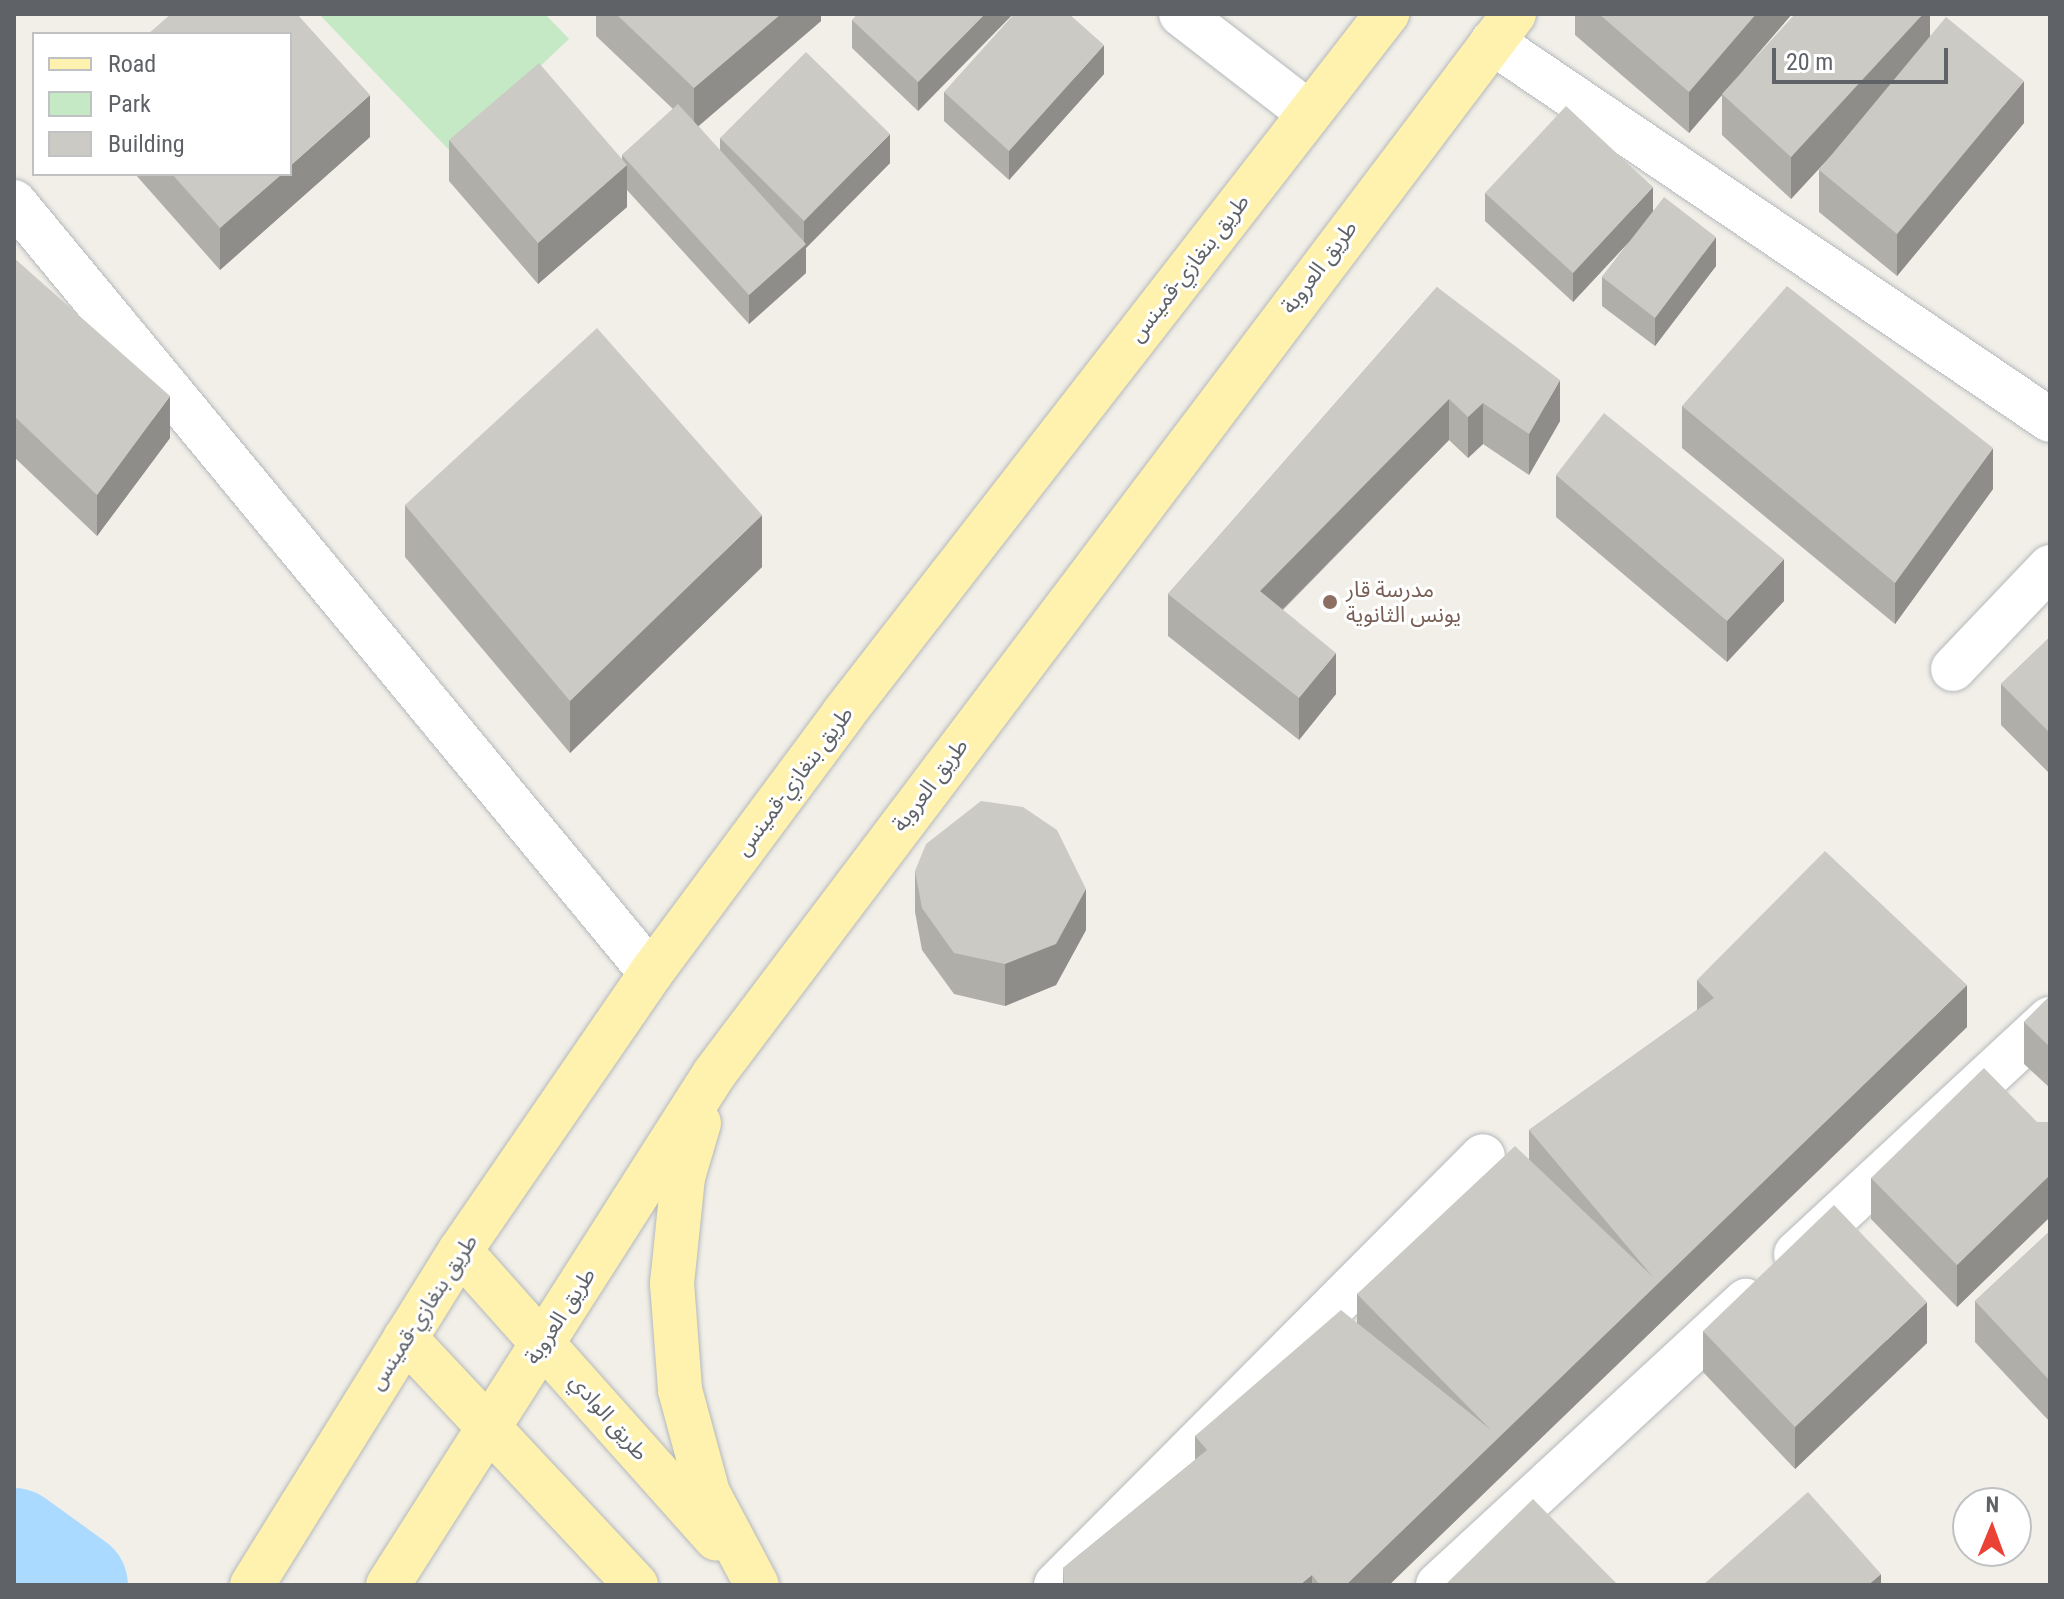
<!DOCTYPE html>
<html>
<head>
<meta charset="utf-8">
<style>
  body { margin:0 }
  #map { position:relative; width:2064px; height:1599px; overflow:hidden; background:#f1efe8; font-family:"Roboto Condensed","Noto Sans Arabic",sans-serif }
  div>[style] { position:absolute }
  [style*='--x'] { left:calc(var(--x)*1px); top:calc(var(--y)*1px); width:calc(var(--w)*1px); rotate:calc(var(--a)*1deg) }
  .green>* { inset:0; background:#c5e8c5 }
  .river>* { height:106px; margin:-53px; padding:0 53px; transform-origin:53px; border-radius:53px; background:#aadaff }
  .roads { filter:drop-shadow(0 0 2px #b5b8bc) drop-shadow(0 0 2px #b5b8bc) }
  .minor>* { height:44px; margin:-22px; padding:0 22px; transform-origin:22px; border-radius:22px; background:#fff }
  .major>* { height:44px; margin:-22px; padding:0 22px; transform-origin:22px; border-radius:22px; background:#fff2af }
  .wall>* { inset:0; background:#afaea9 }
  .shaded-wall>* { inset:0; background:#8f8d8a }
  .building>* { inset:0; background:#cccac5 }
  .dots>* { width:22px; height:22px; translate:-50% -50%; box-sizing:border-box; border:4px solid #fff; border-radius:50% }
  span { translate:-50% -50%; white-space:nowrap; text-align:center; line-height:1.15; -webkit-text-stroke:6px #fff; paint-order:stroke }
  .street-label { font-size:22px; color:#5f6368 }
  .education-label { font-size:22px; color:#785e54 }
  .left { translate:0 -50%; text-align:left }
  .frame { position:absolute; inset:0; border:16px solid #5f6368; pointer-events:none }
  .legend { position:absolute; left:32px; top:32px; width:260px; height:144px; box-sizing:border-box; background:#fff; border:2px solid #bfc1c3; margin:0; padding:10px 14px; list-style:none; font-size:24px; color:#5f6368 }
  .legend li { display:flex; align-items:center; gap:16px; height:40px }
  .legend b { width:40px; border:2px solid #bfc1c3 }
  .north { position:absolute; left:1952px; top:1487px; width:80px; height:80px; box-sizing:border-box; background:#fff; border:2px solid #bfc1c3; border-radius:50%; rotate:1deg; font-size:22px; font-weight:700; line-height:32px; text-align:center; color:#5f6368 }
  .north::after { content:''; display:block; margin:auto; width:28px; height:36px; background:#ea4335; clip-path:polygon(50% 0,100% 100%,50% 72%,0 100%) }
  .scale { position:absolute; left:1772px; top:48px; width:176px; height:36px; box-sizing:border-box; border:4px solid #5f6368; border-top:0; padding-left:10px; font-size:24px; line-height:28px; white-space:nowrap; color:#5f6368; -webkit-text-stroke:6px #fff; paint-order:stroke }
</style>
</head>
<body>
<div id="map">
  <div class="green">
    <div style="clip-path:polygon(319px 14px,545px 14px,569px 39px,450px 151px)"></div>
  </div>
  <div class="river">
    <div style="--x:14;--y:1541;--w:75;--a:35.8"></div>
  </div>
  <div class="roads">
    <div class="minor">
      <div style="--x:1181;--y:14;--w:162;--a:37.7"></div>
      <div style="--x:1492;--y:42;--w:674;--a:34.11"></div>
      <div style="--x:14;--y:202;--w:1000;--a:50.44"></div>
      <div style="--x:1953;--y:669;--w:141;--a:-46.4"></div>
      <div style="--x:1796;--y:1254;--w:346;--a:-42.8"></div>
      <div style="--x:1056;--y:1585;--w:605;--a:-45.13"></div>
      <div style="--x:1438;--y:1585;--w:419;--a:-42.7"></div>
    </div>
    <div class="major">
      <div style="--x:699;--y:1123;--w:56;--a:106.5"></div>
      <div style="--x:683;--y:1177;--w:107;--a:95.9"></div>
      <div style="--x:672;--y:1283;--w:107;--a:85.7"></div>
      <div style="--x:680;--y:1390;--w:107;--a:74.8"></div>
      <div style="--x:708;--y:1493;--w:104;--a:62"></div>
      <div style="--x:460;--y:1251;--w:385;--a:48.3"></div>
      <div style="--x:405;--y:1338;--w:338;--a:46.9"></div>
      <div style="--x:252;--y:1585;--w:393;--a:-58.1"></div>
      <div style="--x:460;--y:1251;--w:337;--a:-55.5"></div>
      <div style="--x:651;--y:973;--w:322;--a:-53.4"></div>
      <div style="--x:843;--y:714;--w:887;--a:-52.15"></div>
      <div style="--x:388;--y:1585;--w:606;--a:-57.46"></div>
      <div style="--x:714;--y:1074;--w:1328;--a:-52.96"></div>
    </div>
  </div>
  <div class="wall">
    <div style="clip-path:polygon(596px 14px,821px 14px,821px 21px,698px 126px,720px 151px,720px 138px,890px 163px,806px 248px,806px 273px,749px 324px,627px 190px,627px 207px,538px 284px,449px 181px,449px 140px,622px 159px,622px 155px,673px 109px,596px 36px)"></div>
    <div style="clip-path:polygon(1013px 14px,918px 111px,852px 48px,852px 20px)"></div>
    <div style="clip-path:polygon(1575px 14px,1792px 14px,1744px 70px,1930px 14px,1930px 36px,2024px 123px,1897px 276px,1819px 212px,1819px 170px,1831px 156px,1791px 199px,1722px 135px,1722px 95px,1689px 133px,1575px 35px)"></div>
    <div style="clip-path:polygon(1104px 74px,1009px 180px,944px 121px,944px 92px)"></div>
    <div style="clip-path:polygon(370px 137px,220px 270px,135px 174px,290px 174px)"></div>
    <div style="clip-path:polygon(1485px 193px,1653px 210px,1716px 266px,1655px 346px,1602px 306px,1602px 277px,1629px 242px,1573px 302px,1485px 221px)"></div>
    <div style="clip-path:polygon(14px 258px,170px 438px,97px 536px,14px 457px)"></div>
    <div style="clip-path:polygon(1437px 287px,1560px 421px,1529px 475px,1483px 444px,1468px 458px,1449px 440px,1283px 610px,1336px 694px,1299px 740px,1168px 636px,1168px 594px)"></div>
    <div style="clip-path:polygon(1682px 406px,1993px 489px,1895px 624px,1682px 448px)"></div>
    <div style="clip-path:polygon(1556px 475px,1784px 601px,1727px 662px,1556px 517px)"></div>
    <div style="clip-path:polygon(405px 505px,762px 567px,570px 753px,405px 557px)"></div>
    <div style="clip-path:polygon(2050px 637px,2050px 774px,2001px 725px,2001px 684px)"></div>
    <div style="clip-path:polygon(915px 871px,1086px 930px,1056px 985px,1005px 1006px,954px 994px,922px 950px,915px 912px)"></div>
    <div style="clip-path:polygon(1697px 980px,1967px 1027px,1389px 1585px,1063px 1585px,1063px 1568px,1195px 1460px,1195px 1436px,1357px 1323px,1357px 1294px,1529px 1160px,1529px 1130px,1697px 1010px)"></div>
    <div style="clip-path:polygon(2050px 996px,2050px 1088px,2024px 1064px,2024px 1022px)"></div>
    <div style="clip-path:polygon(2050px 1122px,2050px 1217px,1957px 1307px,1871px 1219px,1871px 1178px)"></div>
    <div style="clip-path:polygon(2050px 1231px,2050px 1422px,1975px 1342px,1975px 1301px)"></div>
    <div style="clip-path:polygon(1703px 1331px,1927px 1343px,1795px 1469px,1703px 1372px)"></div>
  </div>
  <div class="shaded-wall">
    <div style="clip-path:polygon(781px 14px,821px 14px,821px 21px,694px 130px,694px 88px)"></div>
    <div style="clip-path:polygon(985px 14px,1013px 14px,918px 111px,918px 82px)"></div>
    <div style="clip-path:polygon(1756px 14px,1792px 14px,1689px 133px,1689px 92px)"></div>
    <div style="clip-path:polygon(1923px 14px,1930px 14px,1930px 48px,1791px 199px,1791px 157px)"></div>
    <div style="clip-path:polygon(1104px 45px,1104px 74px,1009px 180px,1009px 151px)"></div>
    <div style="clip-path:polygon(2024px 81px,2024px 123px,1897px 276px,1897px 234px)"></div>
    <div style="clip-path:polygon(370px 95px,370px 137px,220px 270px,220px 228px,282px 174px,290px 174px,290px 166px)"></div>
    <div style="clip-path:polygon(890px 134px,890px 163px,806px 248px,806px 273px,749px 324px,749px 295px,804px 246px,804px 221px)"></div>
    <div style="clip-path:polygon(627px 165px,627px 207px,538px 284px,538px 243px)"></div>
    <div style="clip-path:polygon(1653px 187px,1653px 216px,1573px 302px,1573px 273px)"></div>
    <div style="clip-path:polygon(1716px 237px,1716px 266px,1655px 346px,1655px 318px)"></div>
    <div style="clip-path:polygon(1560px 380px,1560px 421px,1529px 475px,1529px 434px)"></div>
    <div style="clip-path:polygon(170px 396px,170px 438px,97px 536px,97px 495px)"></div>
    <div style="clip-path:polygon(1449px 399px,1449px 440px,1260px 632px,1260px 591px)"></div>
    <div style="clip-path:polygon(1483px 403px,1483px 444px,1468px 458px,1468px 417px)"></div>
    <div style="clip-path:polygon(1993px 448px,1993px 489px,1895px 624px,1895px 583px)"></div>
    <div style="clip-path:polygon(762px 515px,762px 567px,570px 753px,570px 701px)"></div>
    <div style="clip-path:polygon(1784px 559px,1784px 601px,1727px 662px,1727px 621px)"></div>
    <div style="clip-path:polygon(1336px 653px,1336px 694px,1299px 740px,1299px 698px)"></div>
    <div style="clip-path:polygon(1086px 889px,1086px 930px,1056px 985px,1005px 1006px,1005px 964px)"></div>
    <div style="clip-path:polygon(1967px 985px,1967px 1027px,1389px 1585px,1346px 1585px)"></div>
    <div style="clip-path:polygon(2050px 1175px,2050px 1217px,1957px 1307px,1957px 1265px)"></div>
    <div style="clip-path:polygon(1927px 1302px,1927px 1343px,1795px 1469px,1795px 1427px)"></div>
    <div style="clip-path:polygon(1881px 1574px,1881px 1585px,1868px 1585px)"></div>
    <div style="clip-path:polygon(1312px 1575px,1312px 1585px,1300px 1585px)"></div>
  </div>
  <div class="building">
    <div style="clip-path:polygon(171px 14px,297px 14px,370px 95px,290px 166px,290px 34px,148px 34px)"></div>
    <div style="clip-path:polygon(616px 14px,781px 14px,694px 88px)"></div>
    <div style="clip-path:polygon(857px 14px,985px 14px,918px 82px,852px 20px)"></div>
    <div style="clip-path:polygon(1014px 14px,1069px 14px,1104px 45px,1009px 151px,944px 92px)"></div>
    <div style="clip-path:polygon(1599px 14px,1756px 14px,1689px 92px)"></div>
    <div style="clip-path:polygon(1795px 14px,1923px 14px,1791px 157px,1722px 94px)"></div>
    <div style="clip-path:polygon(1946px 17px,2024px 81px,1897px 234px,1819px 170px)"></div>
    <div style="clip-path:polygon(806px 52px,890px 134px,804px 221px,720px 138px)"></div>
    <div style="clip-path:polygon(539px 63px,627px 165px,538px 243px,449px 140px)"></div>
    <div style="clip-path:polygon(678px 104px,806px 244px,749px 295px,622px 155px)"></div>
    <div style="clip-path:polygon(1566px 106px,1653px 187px,1573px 273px,1485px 193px)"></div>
    <div style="clip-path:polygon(172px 174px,282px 174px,220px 228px)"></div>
    <div style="clip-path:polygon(1664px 197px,1716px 237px,1655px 318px,1602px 277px)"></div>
    <div style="clip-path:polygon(14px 258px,170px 396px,97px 495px,14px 416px)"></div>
    <div style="clip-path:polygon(1787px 286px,1993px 448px,1895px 583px,1682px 406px)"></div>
    <div style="clip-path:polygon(1437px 287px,1560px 380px,1529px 434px,1483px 403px,1468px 417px,1449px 399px,1260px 591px,1336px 653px,1299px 698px,1168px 594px)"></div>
    <div style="clip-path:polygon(597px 328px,762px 515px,570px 701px,405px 505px)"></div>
    <div style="clip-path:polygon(1604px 413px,1784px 559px,1727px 621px,1556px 475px)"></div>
    <div style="clip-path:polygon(2050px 637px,2050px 733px,2001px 684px)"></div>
    <div style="clip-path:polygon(981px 801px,1023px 807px,1057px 830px,1086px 889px,1056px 944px,1005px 964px,954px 953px,922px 908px,915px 871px,926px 844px)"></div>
    <div style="clip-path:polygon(1825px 851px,1967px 985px,1346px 1585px,1320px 1585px,1312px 1575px,1300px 1585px,1064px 1585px,1063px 1568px,1207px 1450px,1195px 1436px,1341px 1310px,1491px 1430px,1357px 1294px,1515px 1146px,1653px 1277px,1529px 1130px,1714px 998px,1697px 980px)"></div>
    <div style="clip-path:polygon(2050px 996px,2050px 1047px,2024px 1022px)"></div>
    <div style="clip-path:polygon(1984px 1068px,2037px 1122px,2050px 1122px,2050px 1175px,1957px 1265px,1871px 1178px)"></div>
    <div style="clip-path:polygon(1834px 1205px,1927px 1302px,1795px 1427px,1703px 1331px)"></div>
    <div style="clip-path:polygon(2050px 1231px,2050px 1381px,1975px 1301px)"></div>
    <div style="clip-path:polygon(1808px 1492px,1881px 1574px,1868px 1585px,1703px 1585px)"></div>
    <div style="clip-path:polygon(1533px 1499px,1618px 1585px,1445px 1585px)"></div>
  </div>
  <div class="dots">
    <div style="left:1330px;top:602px;background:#8d6e63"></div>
  </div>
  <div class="street-label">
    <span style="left:1319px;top:267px;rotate:-53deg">طريق العروبة</span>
    <span style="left:1189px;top:268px;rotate:-52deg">طريق بنغازي-قمينس</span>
    <span style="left:794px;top:781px;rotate:-53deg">طريق بنغازي-قمينس</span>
    <span style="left:930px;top:785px;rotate:-53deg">طريق العروبة</span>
    <span style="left:423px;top:1312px;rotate:-57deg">طريق بنغازي-قمينس</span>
    <span style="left:560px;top:1316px;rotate:-57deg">طريق العروبة</span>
    <span style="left:609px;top:1417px;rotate:49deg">طريق الوادي</span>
  </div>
  <div class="education-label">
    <span class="left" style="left:1346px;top:602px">مدرسة قار<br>يونس الثانوية</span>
  </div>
  <div class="frame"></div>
  <ul class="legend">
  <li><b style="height:10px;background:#fff2af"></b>Road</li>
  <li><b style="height:22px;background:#c5e8c5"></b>Park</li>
  <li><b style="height:22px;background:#cccac5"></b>Building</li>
  </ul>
  <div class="north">N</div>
  <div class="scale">20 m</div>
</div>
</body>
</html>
